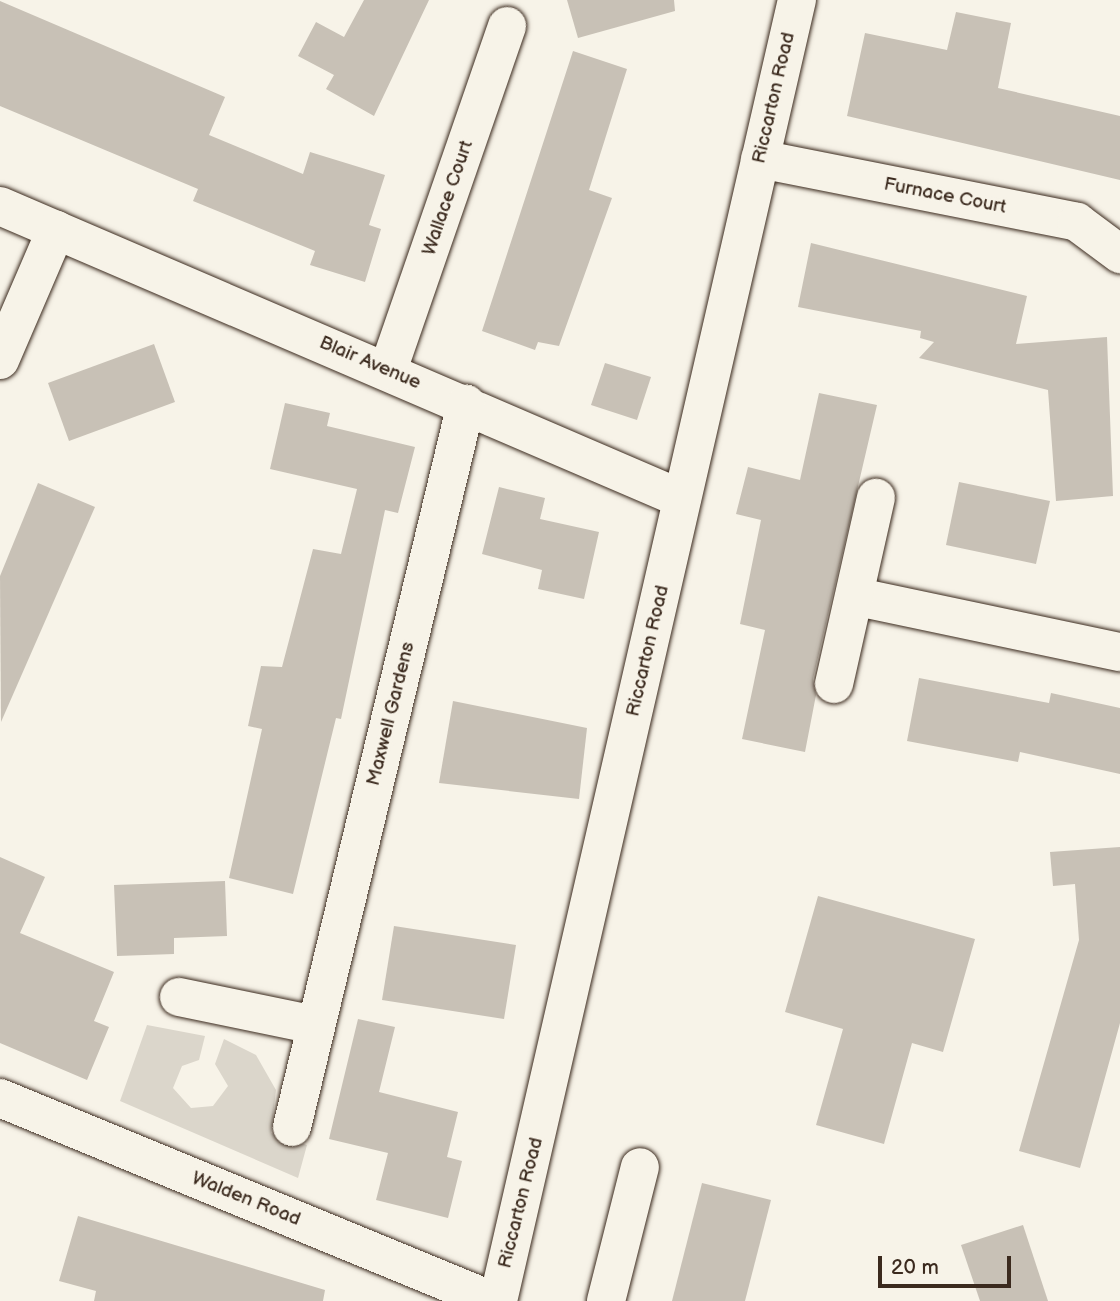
<!DOCTYPE html>
<html>
<head>
<meta charset="utf-8">
<style>
  body { margin:0 }
  #map { position:relative; width:1120px; height:1301px; overflow:hidden; background:#f7f3e8; font-family:"Balsamiq Sans",sans-serif }
  div>[style] { position:absolute }
  [style*='--x'] { left:calc(var(--x)*1px); top:calc(var(--y)*1px); width:calc(var(--w)*1px); rotate:calc(var(--a)*1deg) }
  .green>* { inset:0; background:#dbd6cb }
  .building>* { inset:0; background:#c8c1b6 }
  .roads { filter:drop-shadow(0 0 2px #3b2a1e) drop-shadow(0 0 2px #3b2a1e) }
  .street>* { height:38px; margin:-19px; padding:0 19px; transform-origin:19px; border-radius:19px; background:#f7f3e8 }
  .primary>* { height:38px; margin:-19px; padding:0 19px; transform-origin:19px; border-radius:19px; background:#f7f3e8 }
  span { translate:-50% -50%; white-space:nowrap; text-align:center; line-height:1.15; -webkit-text-stroke:5px #f7f3e8; paint-order:stroke }
  .street-label { font-size:19px; color:#3b2a1e }
  .scale { position:absolute; left:878px; top:1256px; width:133px; height:32px; box-sizing:border-box; border:4px solid #3b2a1e; border-top:0; padding-left:9px; font-size:21px; line-height:24px; white-space:nowrap; color:#3b2a1e; -webkit-text-stroke:5px #f7f3e8; paint-order:stroke }
</style>
</head>
<body>
<div id="map">
  <div class="green">
    <div style="clip-path:polygon(147px 1025px,205px 1036px,199px 1060px,182px 1066px,173px 1088px,191px 1108px,213px 1106px,228px 1086px,215px 1064px,224px 1039px,256px 1055px,276px 1090px,271px 1133px,307px 1145px,298px 1178px,120px 1101px)"></div>
  </div>
  <div class="building">
    <div style="clip-path:polygon(364px 0,429px 0,374px 116px,326px 89px,334px 75px,298px 56px,316px 22px,344px 37px)"></div>
    <div style="clip-path:polygon(567px 0,674px 0,675px 11px,578px 38px)"></div>
    <div style="clip-path:polygon(0 1px,225px 97px,209px 135px,303px 174px,310px 152px,385px 175px,369px 225px,381px 229px,365px 282px,310px 265px,315px 251px,193px 201px,198px 189px,0 106px)"></div>
    <div style="clip-path:polygon(956px 12px,1011px 23px,998px 88px,1120px 116px,1120px 180px,847px 116px,865px 33px,947px 50px)"></div>
    <div style="clip-path:polygon(573px 51px,627px 69px,589px 190px,612px 198px,559px 346px,538px 342px,535px 350px,482px 331px)"></div>
    <div style="clip-path:polygon(811px 243px,1027px 296px,1016px 344px,1107px 337px,1113px 496px,1056px 501px,1048px 390px,919px 358px,934px 342px,920px 338px,921px 331px,798px 307px)"></div>
    <div style="clip-path:polygon(154px 344px,175px 402px,69px 441px,48px 383px)"></div>
    <div style="clip-path:polygon(605px 363px,651px 377px,637px 420px,591px 405px)"></div>
    <div style="clip-path:polygon(819px 393px,877px 405px,813px 679px,816px 695px,805px 752px,742px 739px,765px 630px,740px 624px,761px 520px,736px 514px,748px 467px,800px 480px)"></div>
    <div style="clip-path:polygon(285px 403px,330px 413px,327px 426px,415px 447px,398px 513px,385px 510px,341px 719px,336px 718px,293px 894px,229px 878px,262px 729px,248px 726px,261px 666px,282px 667px,313px 549px,341px 554px,357px 489px,270px 469px)"></div>
    <div style="clip-path:polygon(959px 482px,1050px 501px,1036px 564px,946px 545px)"></div>
    <div style="clip-path:polygon(38px 483px,95px 507px,1px 722px,0 576px)"></div>
    <div style="clip-path:polygon(499px 487px,545px 498px,540px 519px,599px 532px,584px 599px,538px 589px,542px 570px,482px 554px)"></div>
    <div style="clip-path:polygon(919px 678px,1049px 703px,1051px 693px,1120px 708px,1120px 774px,1020px 752px,1018px 762px,907px 741px)"></div>
    <div style="clip-path:polygon(453px 701px,587px 728px,579px 799px,439px 783px)"></div>
    <div style="clip-path:polygon(1120px 847px,1120px 1023px,1080px 1168px,1019px 1151px,1079px 940px,1075px 884px,1053px 886px,1050px 852px)"></div>
    <div style="clip-path:polygon(0 857px,45px 877px,20px 933px,114px 972px,94px 1021px,109px 1027px,87px 1080px,0 1043px)"></div>
    <div style="clip-path:polygon(225px 881px,227px 936px,174px 938px,174px 954px,117px 956px,114px 885px)"></div>
    <div style="clip-path:polygon(818px 896px,975px 939px,943px 1052px,912px 1043px,884px 1144px,816px 1125px,843px 1029px,785px 1012px)"></div>
    <div style="clip-path:polygon(394px 926px,516px 945px,504px 1019px,382px 1000px)"></div>
    <div style="clip-path:polygon(358px 1019px,395px 1027px,379px 1092px,458px 1112px,447px 1157px,462px 1161px,448px 1218px,376px 1200px,388px 1153px,329px 1139px)"></div>
    <div style="clip-path:polygon(702px 1183px,771px 1200px,745px 1301px,672px 1301px)"></div>
    <div style="clip-path:polygon(78px 1216px,325px 1290px,323px 1301px,94px 1301px,96px 1291px,59px 1281px)"></div>
    <div style="clip-path:polygon(1023px 1225px,1048px 1301px,980px 1301px,961px 1245px)"></div>
  </div>
  <div class="roads">
    <div class="street">
      <div style="--x:760;--y:159;--w:323;--a:11.2"></div>
      <div style="--x:1077;--y:222;--w:54;--a:36.7"></div>
      <div style="--x:0;--y:206;--w:742;--a:23.25"></div>
      <div style="--x:0;--y:360;--w:142;--a:-66.7"></div>
      <div style="--x:388;--y:370;--w:364;--a:-70.9"></div>
      <div style="--x:858;--y:597;--w:268;--a:11.9"></div>
      <div style="--x:834;--y:684;--w:191;--a:-77.3"></div>
      <div style="--x:179;--y:997;--w:139;--a:11.6"></div>
      <div style="--x:0;--y:1098;--w:533;--a:22.38"></div>
      <div style="--x:292;--y:1127;--w:744;--a:-76.47"></div>
      <div style="--x:606;--y:1301;--w:138;--a:-75.8"></div>
    </div>
    <div class="primary">
      <div style="--x:498;--y:1301;--w:1335;--a:-77.06"></div>
    </div>
  </div>
  <div class="street-label">
    <span style="left:774px;top:98px;rotate:-77deg">Riccarton Road</span>
    <span style="left:945px;top:196px;rotate:11deg">Furnace Court</span>
    <span style="left:448px;top:198px;rotate:-71deg">Wallace Court</span>
    <span style="left:370px;top:363px;rotate:23deg">Blair Avenue</span>
    <span style="left:648px;top:651px;rotate:-77deg">Riccarton Road</span>
    <span style="left:391px;top:714px;rotate:-76deg">Maxwell Gardens</span>
    <span style="left:246px;top:1199px;rotate:22deg">Walden Road</span>
    <span style="left:521px;top:1203px;rotate:-76deg">Riccarton Road</span>
  </div>
  <div class="scale">20 m</div>
</div>
</body>
</html>
